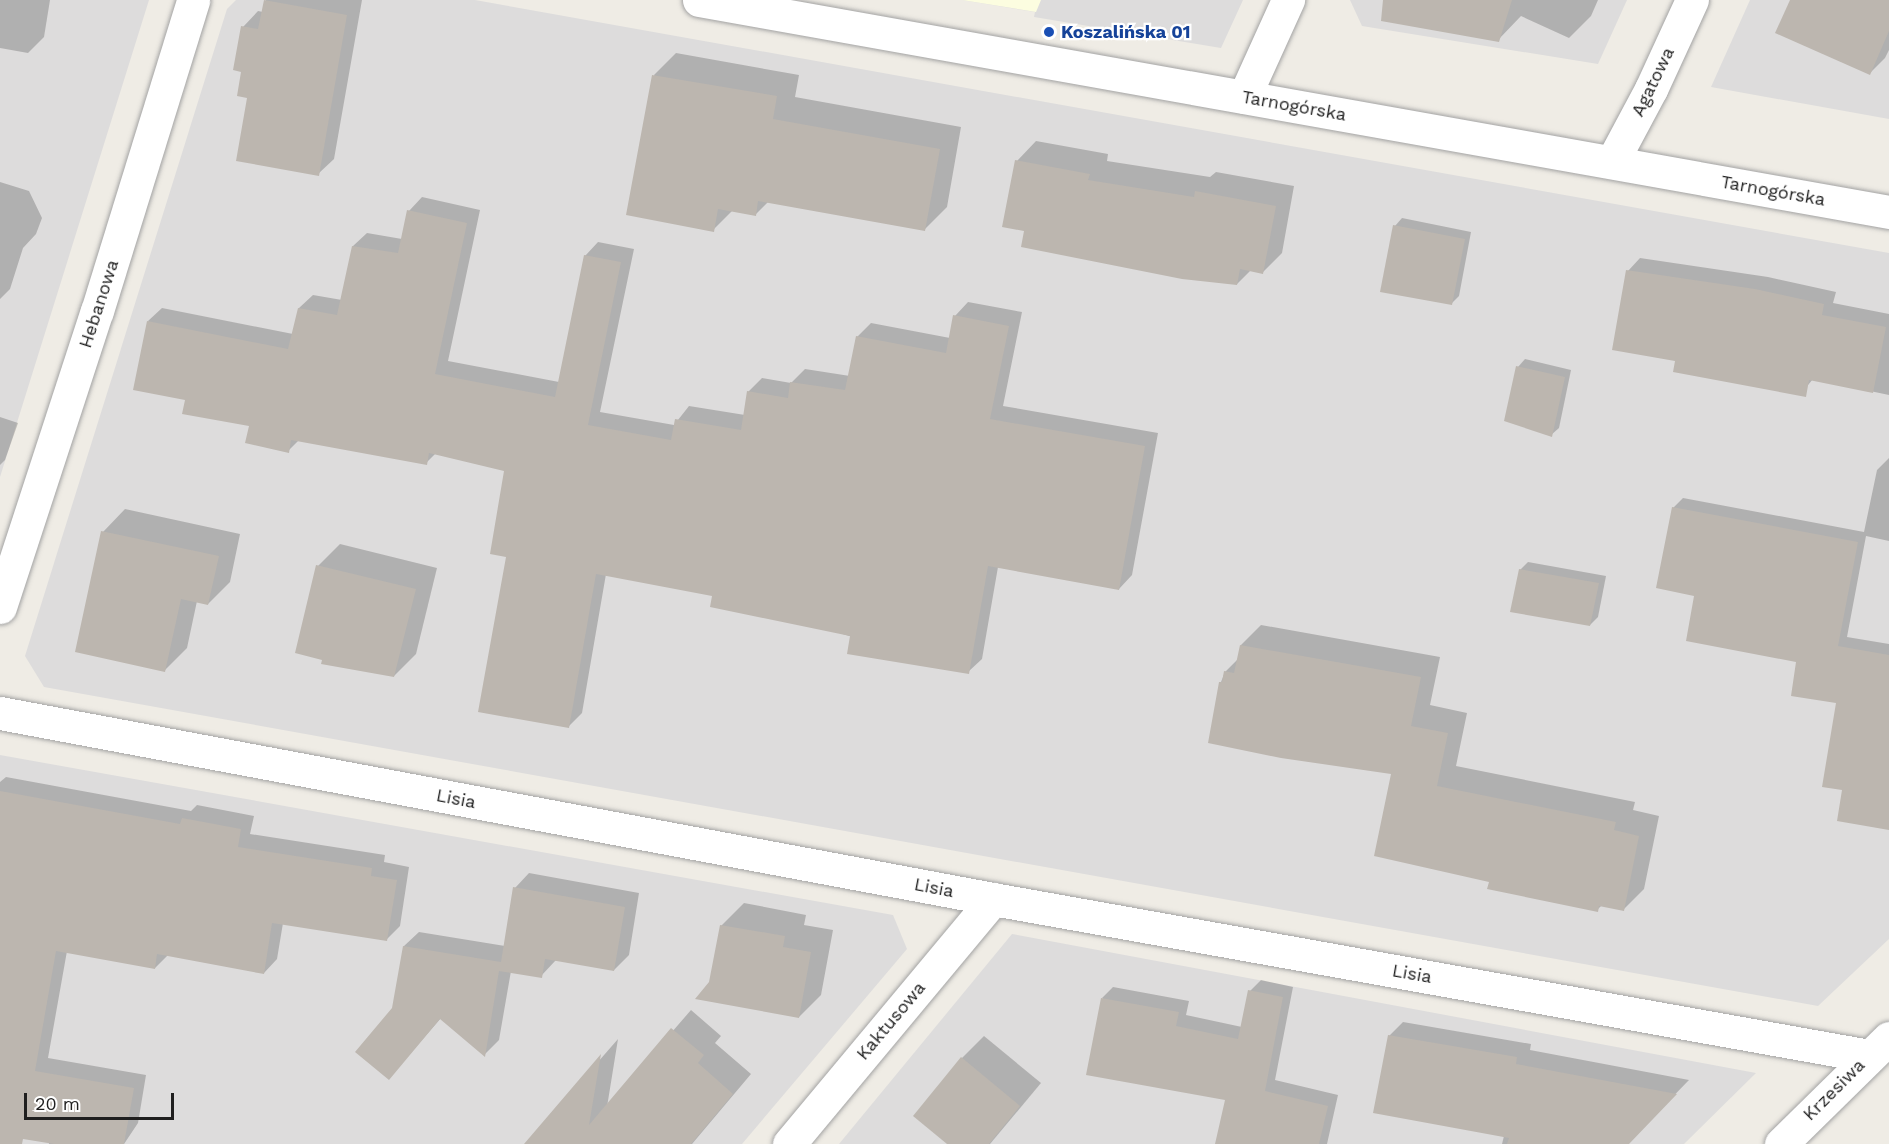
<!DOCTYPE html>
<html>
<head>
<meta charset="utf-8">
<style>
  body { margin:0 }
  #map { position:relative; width:1889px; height:1144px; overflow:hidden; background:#efece5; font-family:"Work Sans",sans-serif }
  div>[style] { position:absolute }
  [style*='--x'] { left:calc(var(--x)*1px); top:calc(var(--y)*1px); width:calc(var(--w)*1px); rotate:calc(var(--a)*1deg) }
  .residential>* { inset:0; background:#dddcdc }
  .education>* { inset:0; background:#fcfde0 }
  .shadow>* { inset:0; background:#0003 }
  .building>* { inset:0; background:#bcb6af }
  .roads { filter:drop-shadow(0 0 2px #a3a3a3) drop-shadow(0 0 2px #a3a3a3) }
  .minor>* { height:33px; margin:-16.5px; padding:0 16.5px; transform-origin:16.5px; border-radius:16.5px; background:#fff }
  .dots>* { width:16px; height:16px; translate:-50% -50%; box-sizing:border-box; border:3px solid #fff; border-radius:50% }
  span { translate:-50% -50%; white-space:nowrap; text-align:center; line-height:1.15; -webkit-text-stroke:4.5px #fff; paint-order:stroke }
  .transit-label { font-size:18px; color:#164399; font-weight:700 }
  .left { translate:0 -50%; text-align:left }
  .street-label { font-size:18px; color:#1f1f1f }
  .scale { position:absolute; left:24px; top:1093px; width:150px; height:27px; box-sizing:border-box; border:3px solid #1f1f1f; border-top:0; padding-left:8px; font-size:18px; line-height:21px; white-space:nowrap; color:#1f1f1f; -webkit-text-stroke:4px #fff; paint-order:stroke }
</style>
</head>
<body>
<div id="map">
  <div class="residential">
    <div style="clip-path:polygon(0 0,149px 0,0 477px)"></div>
    <div style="clip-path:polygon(236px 0,475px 0,1889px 253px,1889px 939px,1818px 1006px,44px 687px,25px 656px,227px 9px)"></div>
    <div style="clip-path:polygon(962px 0,1243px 0,1221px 48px,1034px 17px,1035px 12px)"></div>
    <div style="clip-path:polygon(1350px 0,1627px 0,1598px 64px,1362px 26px)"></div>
    <div style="clip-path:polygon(1750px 0,1889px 0,1889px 119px,1711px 87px)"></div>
    <div style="clip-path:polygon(0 755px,893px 915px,907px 949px,742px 1144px,0 1144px)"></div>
    <div style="clip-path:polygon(1012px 934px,1756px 1073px,1684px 1144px,839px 1144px)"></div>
  </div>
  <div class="education">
    <div style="clip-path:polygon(962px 0,1041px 0,1036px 12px)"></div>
  </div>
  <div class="shadow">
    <div style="clip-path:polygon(0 0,50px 0,44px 37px,28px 53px,0 48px)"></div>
    <div style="clip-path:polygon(266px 0,362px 0,334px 159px,318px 174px,248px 96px,243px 71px,243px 27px,258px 11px,263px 12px)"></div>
    <div style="clip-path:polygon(1395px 0,1598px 0,1591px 16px,1569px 38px,1521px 16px,1498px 40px)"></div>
    <div style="clip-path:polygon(1792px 0,1889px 0,1889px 50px,1885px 58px,1870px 73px)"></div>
    <div style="clip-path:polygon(676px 53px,799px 75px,795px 97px,961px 127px,947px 207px,925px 229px,769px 201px,755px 215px,733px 210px,713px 230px,654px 75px)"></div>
    <div style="clip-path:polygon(1036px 141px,1108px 154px,1107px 161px,1210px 177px,1216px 172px,1294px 186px,1282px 253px,1263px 272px,1251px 270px,1237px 284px,1025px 230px,1017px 161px)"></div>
    <div style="clip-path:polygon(0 182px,29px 191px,42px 218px,36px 234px,23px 248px,10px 289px,0 299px)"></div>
    <div style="clip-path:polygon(422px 197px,480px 210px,448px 361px,559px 382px,585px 256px,598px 242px,634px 249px,600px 412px,674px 425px,689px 406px,745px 415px,748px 392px,762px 378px,791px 383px,805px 369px,850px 376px,857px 337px,871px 323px,950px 338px,955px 316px,968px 302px,1022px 312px,1003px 406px,1158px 433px,1132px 575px,1119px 589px,998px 567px,982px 659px,968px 672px,714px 595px,606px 574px,582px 713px,568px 727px,508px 556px,506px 470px,436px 453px,426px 463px,299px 440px,288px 451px,250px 425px,186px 398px,148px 321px,162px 308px,293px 334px,299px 308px,313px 295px,342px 300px,353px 246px,367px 233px,402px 239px,409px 211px)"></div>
    <div style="clip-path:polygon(1402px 218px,1471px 232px,1459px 296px,1452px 303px,1395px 226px)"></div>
    <div style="clip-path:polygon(1640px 258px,1768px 277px,1836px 292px,1833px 303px,1889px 314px,1889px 395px,1813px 379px,1808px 385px,1677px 360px,1628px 271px)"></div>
    <div style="clip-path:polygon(1525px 359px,1571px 370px,1559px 428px,1551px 435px,1518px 367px)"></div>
    <div style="clip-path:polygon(0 417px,18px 423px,5px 460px,0 465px)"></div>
    <div style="clip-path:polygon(1889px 458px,1889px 541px,1866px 536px,1847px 637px,1889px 644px,1889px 828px,1843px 789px,1837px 702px,1798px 661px,1696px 595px,1673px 508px,1683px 498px,1864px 532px,1877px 470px)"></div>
    <div style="clip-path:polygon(125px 509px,240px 534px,230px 582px,208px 604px,197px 601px,187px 648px,165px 670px,103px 532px)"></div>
    <div style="clip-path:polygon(340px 544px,437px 568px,416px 654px,394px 676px,323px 663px,318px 566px)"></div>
    <div style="clip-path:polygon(1528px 562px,1606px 576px,1598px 617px,1590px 625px,1520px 570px)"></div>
    <div style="clip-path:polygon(1261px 625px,1440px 657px,1430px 705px,1467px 713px,1456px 766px,1635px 802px,1633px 810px,1659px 816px,1644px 889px,1624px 909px,1602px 905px,1597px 910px,1490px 881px,1393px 773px,1221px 682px,1225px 672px,1238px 659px,1241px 645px)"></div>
    <div style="clip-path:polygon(6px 777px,191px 811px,197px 805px,254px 816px,250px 834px,385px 855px,384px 862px,409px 867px,400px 926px,386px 940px,283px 923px,277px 959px,264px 973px,168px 955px,155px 968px,67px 951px,48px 1058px,146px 1075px,138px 1123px,124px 1144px,49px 1144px,49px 1142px,0 1133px,0 782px)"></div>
    <div style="clip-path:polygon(529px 873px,639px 893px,629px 955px,614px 970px,556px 960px,541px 976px,511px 971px,499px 1040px,485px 1054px,441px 1018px,389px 1078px,393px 1009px,404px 946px,419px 932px,505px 946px,515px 888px)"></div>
    <div style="clip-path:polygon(744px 903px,806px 915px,804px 925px,833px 930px,821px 995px,799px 1017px,710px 983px,721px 926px)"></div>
    <div style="clip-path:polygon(1261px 980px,1293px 987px,1275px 1080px,1338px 1095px,1327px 1144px,1217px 1144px,1226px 1099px,1102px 998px,1113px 987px,1189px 1001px,1186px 1015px,1242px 1027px,1250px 991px)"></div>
    <div style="clip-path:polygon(691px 1010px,721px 1036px,715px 1043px,751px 1074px,692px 1144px,532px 1144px,529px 1141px,618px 1039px,607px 1107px)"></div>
    <div style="clip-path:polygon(1403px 1022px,1531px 1044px,1530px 1050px,1689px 1080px,1627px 1144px,1502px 1144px,1504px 1136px,1389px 1036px)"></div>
    <div style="clip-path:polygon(984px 1036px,1041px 1083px,990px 1144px,949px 1144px,962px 1058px)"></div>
  </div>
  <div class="building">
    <div style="clip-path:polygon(264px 0,347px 15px,319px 176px,236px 161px,247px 98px,237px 96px,241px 72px,233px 70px,241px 26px,258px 29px)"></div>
    <div style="clip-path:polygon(1383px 0,1512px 0,1499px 42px,1381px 21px)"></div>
    <div style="clip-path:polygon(1790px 0,1889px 0,1889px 31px,1870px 75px,1775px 33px)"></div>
    <div style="clip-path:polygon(652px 75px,777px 96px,773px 119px,940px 149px,925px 231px,758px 201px,756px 216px,718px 209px,714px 232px,626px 215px)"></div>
    <div style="clip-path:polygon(1015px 160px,1090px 174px,1088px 180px,1194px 197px,1195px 191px,1276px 206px,1263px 274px,1240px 269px,1237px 285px,1182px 279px,1021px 247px,1024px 231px,1002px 227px)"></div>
    <div style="clip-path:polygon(407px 210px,467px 223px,435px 374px,555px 397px,584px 255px,621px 262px,588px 425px,671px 440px,675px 419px,741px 430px,747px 391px,788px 398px,790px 382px,845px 390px,856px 336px,946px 353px,953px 315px,1009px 326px,990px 419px,1145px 446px,1119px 590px,988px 566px,969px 674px,847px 654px,850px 636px,710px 607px,712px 596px,596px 574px,569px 728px,478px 712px,506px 557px,490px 554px,504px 471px,429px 453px,427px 465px,291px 440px,289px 453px,245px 443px,249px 426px,182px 414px,185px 400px,133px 390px,147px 321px,288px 349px,298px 308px,337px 315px,352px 246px,398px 253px)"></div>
    <div style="clip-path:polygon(1393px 225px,1465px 239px,1452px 305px,1380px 292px)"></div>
    <div style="clip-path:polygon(1626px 270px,1755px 289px,1824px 304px,1822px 315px,1886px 327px,1873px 393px,1809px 380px,1806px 397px,1673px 372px,1675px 361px,1612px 350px)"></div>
    <div style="clip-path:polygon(1516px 366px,1565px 377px,1552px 437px,1504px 421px)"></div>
    <div style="clip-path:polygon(1672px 507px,1858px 542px,1838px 646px,1889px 655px,1889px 830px,1837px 821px,1842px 790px,1822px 787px,1836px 703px,1791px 696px,1796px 662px,1686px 641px,1694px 596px,1656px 588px)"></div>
    <div style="clip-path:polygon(101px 531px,219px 556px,208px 605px,181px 599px,165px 672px,75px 652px)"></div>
    <div style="clip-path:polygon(316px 565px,416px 589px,394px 677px,321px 664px,322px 660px,295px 653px)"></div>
    <div style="clip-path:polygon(1519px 569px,1599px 583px,1590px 626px,1510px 612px)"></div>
    <div style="clip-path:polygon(1240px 645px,1421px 677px,1411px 726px,1448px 733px,1437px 786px,1616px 822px,1614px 830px,1639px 836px,1624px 911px,1599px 906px,1598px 912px,1487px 889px,1489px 882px,1374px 856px,1391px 774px,1281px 758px,1208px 743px,1219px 682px,1222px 682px,1224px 671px,1234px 673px)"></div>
    <div style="clip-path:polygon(0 791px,180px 824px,182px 818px,241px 829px,238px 847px,372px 868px,371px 876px,397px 880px,387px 941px,272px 923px,264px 974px,157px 954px,155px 969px,56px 951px,35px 1071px,134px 1088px,124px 1144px,54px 1144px,23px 1139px,22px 1144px,0 1144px)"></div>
    <div style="clip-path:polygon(513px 887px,625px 907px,614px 971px,545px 959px,542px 978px,499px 971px,485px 1057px,440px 1019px,389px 1080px,355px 1052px,392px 1008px,403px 946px,501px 962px)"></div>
    <div style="clip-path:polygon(720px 925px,785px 936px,783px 947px,811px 952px,799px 1018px,695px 999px,709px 982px)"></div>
    <div style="clip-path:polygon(1248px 990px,1283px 997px,1265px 1091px,1328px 1106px,1319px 1144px,1215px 1144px,1225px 1100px,1086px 1075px,1101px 998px,1179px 1012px,1176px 1026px,1238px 1039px)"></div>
    <div style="clip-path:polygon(671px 1028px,704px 1055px,698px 1063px,733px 1094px,691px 1144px,524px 1144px,601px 1054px,589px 1125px)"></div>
    <div style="clip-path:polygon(1388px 1035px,1517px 1057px,1516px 1064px,1677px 1094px,1629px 1144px,1507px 1144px,1509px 1138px,1373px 1113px)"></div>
    <div style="clip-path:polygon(961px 1057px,1020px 1106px,989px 1144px,947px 1144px,913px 1116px)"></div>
  </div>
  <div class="roads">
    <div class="minor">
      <div style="--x:699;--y:0;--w:1209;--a:10.1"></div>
      <div style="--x:1244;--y:97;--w:107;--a:-65.6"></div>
      <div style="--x:1612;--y:162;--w:83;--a:-61.9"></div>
      <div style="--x:1651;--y:89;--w:98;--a:-65.3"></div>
      <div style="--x:0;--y:607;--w:311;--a:-71.9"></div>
      <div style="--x:97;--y:311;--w:325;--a:-72.8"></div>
      <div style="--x:0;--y:713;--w:1010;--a:10.61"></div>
      <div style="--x:993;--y:899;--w:890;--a:10.16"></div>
      <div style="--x:789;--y:1144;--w:319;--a:-50.2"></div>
      <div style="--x:1781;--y:1144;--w:151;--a:-44.5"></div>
    </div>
  </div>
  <div class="dots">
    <div style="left:1049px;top:32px;background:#1a4fb4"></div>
  </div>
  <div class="transit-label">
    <span class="left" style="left:1061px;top:32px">Koszalińska 01</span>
  </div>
  <div class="street-label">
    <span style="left:1653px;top:82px;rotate:-64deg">Agatowa</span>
    <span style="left:1294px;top:106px;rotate:10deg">Tarnogórska</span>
    <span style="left:1773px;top:191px;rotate:10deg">Tarnogórska</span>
    <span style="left:99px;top:304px;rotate:-72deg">Hebanowa</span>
    <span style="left:456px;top:799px;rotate:11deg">Lisia</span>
    <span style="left:934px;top:888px;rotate:11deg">Lisia</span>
    <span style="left:1412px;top:974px;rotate:10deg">Lisia</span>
    <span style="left:891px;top:1021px;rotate:-50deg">Kaktusowa</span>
    <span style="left:1834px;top:1090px;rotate:-45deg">Krzesiwa</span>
  </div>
  <div class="scale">20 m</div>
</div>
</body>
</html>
